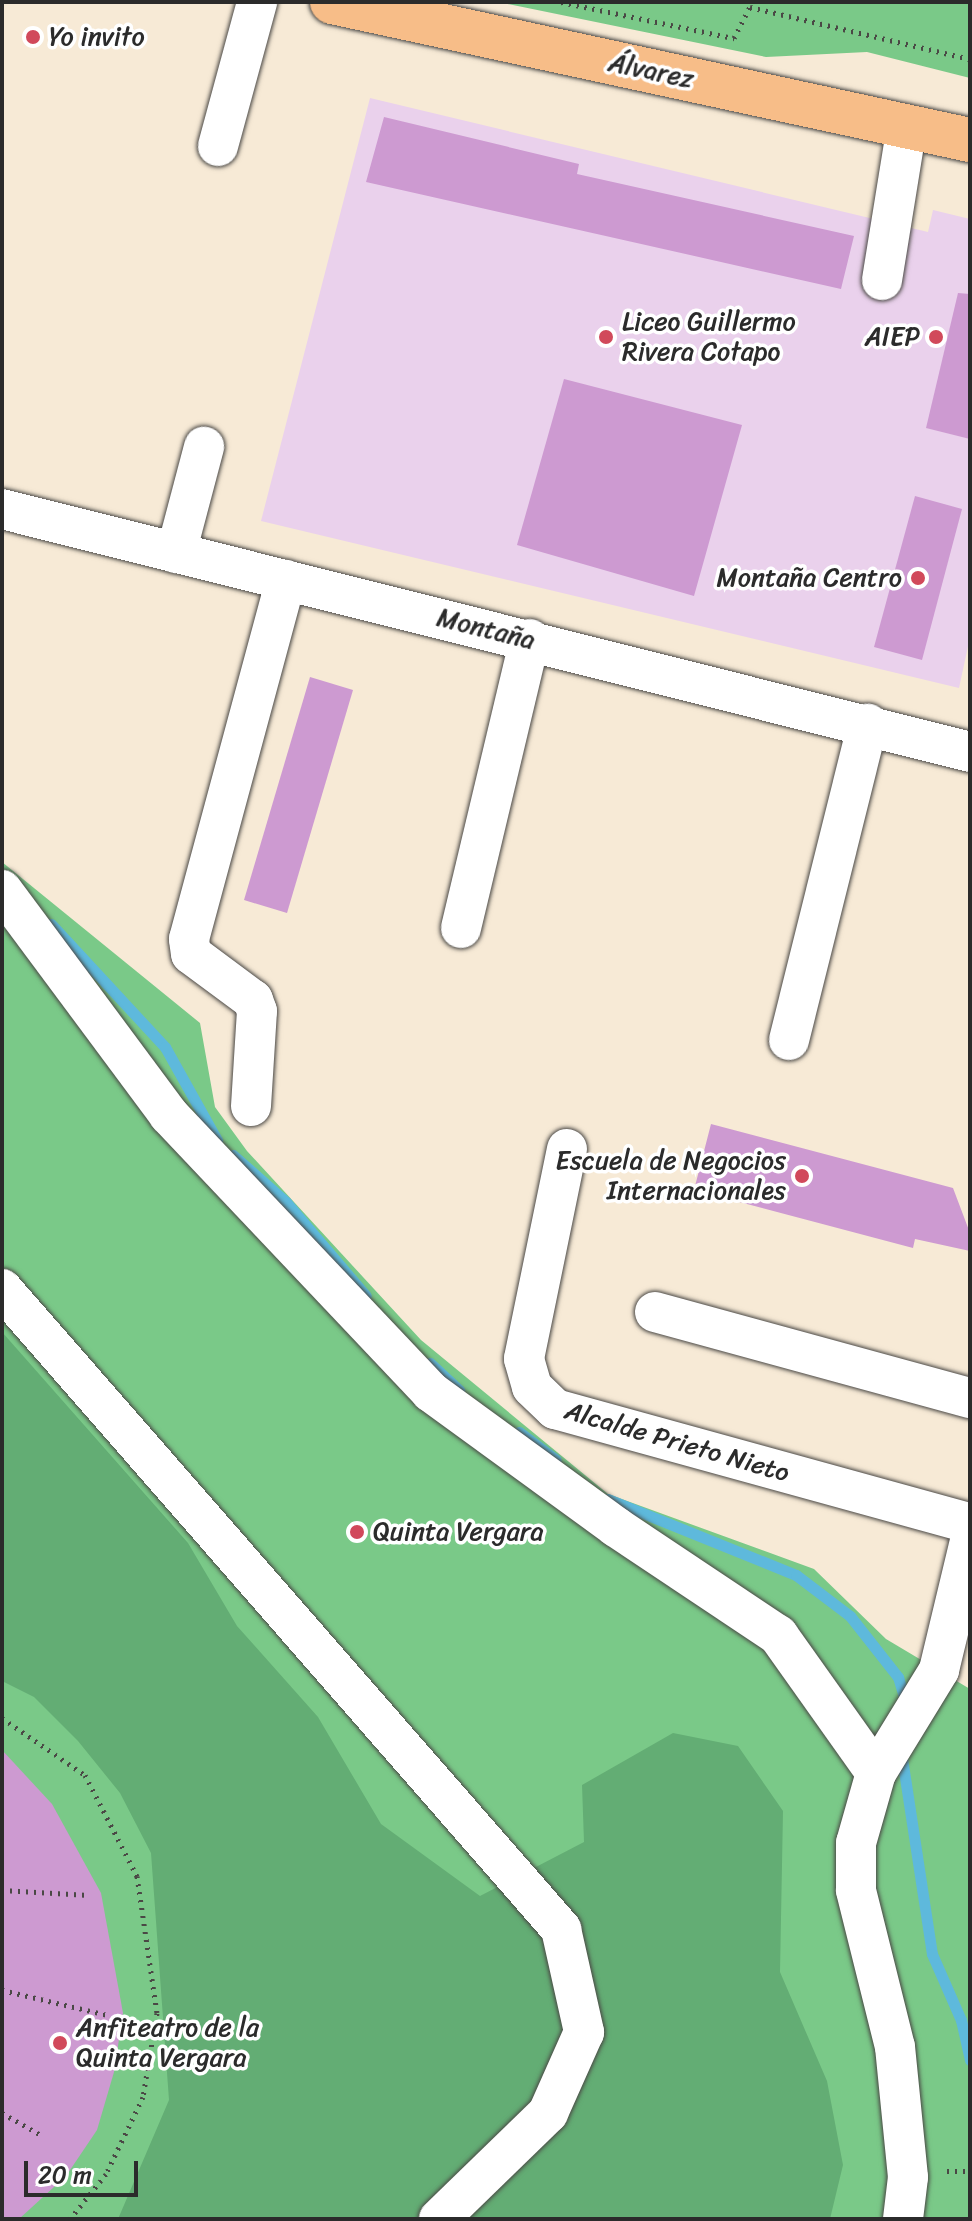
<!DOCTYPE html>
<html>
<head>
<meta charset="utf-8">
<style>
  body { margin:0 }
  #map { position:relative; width:972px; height:2221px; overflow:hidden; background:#f7ead6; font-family:Sriracha,sans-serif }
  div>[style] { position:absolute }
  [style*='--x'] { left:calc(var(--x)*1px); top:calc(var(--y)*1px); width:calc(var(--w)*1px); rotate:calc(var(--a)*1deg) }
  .built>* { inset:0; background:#ead1ec }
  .green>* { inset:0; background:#7ac988 }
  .forest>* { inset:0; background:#63ad74 }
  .stream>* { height:11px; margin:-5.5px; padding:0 5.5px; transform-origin:5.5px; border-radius:5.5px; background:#5eb9dc }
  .building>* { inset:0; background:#cd9ad1 }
  .path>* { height:5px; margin-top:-2.5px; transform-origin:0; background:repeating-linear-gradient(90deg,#4a4845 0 2px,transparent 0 8px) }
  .roads { filter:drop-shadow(0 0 2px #4a4845) drop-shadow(0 0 2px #4a4845) }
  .minor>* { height:40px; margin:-20px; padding:0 20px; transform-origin:20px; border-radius:20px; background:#fff }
  .major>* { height:44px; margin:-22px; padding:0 22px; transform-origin:22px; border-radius:22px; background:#f7bd88 }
  .dots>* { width:22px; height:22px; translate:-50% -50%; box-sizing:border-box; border:4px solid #fff; border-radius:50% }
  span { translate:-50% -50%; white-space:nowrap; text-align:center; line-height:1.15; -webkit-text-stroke:7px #fff; paint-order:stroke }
  .poi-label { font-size:26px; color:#2b2b2b }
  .left { translate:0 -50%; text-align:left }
  .right { translate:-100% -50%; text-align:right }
  .street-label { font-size:26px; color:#2b2b2b }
  .frame { position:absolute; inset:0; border:4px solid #2b2b2b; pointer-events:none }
  .scale { position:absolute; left:24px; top:2161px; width:114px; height:36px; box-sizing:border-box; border:4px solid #2b2b2b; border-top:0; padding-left:10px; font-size:24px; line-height:28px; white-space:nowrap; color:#2b2b2b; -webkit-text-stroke:6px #fff; paint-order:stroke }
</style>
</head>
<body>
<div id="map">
  <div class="built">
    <div style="clip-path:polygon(370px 98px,928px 232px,933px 210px,970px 219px,970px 637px,959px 688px,261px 521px)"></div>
  </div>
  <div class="green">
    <div style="clip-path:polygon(498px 2px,970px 2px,970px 78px,867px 52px,766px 57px)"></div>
    <div style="clip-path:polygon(2px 862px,200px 1023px,215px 1107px,247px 1151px,421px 1340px,608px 1494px,814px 1569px,886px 1639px,970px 1689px,970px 2219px,2px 2219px)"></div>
  </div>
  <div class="forest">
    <div style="clip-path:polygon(2px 1332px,188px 1543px,237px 1626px,318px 1717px,381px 1824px,480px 1896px,584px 1842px,582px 1785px,673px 1733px,738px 1746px,783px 1811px,780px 1972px,827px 2081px,843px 2165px,830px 2219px,118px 2219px,169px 2100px,151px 1853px,120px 1793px,78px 1741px,34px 1697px,2px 1681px)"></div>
  </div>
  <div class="stream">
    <div style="--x:51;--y:924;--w:168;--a:47.2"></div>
    <div style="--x:165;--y:1047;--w:107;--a:60.8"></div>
    <div style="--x:233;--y:1155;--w:71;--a:41.6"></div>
    <div style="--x:286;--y:1202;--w:123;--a:49.6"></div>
    <div style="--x:430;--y:1363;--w:40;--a:43"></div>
    <div style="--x:519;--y:1432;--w:46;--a:37.1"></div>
    <div style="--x:608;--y:1499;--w:203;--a:22"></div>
    <div style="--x:796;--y:1575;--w:68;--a:37.2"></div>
    <div style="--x:850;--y:1616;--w:78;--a:51.8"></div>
    <div style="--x:898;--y:1677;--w:30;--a:73"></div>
    <div style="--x:902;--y:1758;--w:198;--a:81.3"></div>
    <div style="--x:932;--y:1954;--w:72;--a:66.3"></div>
    <div style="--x:961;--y:2020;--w:41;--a:77.3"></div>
  </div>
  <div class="building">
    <div style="clip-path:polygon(384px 117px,579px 164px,577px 174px,854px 236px,841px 289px,366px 182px)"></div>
    <div style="clip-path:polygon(958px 293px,970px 294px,970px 439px,926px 428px)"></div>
    <div style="clip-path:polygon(564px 379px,742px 425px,694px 596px,517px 545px)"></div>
    <div style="clip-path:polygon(915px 496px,962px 509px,922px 660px,874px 647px)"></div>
    <div style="clip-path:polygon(310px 677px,353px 690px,287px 913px,244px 900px)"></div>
    <div style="clip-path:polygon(711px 1124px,953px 1188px,970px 1233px,970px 1251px,915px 1239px,913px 1248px,694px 1190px)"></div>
    <div style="clip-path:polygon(2px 1750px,52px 1804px,101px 1893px,123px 2013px,114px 2072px,97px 2130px,66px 2176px,19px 2219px,2px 2219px)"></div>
  </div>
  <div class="path">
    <div style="--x:561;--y:2;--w:177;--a:11.8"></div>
    <div style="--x:734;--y:38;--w:35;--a:-63"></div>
    <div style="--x:750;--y:7;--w:226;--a:13.3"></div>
    <div style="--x:2;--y:1718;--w:101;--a:34.5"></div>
    <div style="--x:85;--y:1775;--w:114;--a:62.8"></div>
    <div style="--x:137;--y:1876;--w:138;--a:81.7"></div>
    <div style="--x:157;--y:2013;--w:85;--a:99.5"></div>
    <div style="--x:143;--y:2097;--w:85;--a:115.7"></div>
    <div style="--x:106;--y:2174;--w:58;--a:128.7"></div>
    <div style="--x:2;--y:1890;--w:87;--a:3.3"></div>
    <div style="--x:2;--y:1990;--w:109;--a:13.3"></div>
    <div style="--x:2;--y:2113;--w:45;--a:29.4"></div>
    <div style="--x:947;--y:2171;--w:23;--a:0"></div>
  </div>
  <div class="roads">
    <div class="minor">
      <div style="--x:218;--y:146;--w:149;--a:-74.8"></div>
      <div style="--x:882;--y:280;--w:156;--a:-80.8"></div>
      <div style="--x:2;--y:509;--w:998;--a:14.09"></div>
      <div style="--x:176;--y:553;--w:110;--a:-75.2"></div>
      <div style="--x:2;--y:890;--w:280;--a:53.4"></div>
      <div style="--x:169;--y:1115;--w:381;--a:46.6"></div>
      <div style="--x:431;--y:1392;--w:229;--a:36.1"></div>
      <div style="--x:616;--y:1527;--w:195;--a:33.7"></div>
      <div style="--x:778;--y:1635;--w:169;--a:54.6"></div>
      <div style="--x:461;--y:928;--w:297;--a:-76.6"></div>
      <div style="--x:789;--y:1040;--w:326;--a:-76"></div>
      <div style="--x:251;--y:1106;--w:95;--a:-86.4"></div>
      <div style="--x:257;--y:1011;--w:12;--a:-110"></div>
      <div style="--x:253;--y:1000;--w:77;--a:-143.4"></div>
      <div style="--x:191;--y:954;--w:15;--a:-98"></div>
      <div style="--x:189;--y:939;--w:372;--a:-74.9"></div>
      <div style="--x:567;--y:1149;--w:214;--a:101.6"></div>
      <div style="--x:524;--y:1359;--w:29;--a:74"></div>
      <div style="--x:532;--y:1387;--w:32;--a:44"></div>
      <div style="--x:555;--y:1409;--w:430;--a:15.4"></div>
      <div style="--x:2;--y:1289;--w:850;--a:48.86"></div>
      <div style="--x:561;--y:1929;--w:106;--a:77.4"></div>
      <div style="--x:584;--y:2032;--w:89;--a:114"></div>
      <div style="--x:548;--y:2113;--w:152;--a:135.8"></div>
      <div style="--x:655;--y:1312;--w:327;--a:15.3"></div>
      <div style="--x:903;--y:2219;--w:42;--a:-83.2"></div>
      <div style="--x:908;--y:2177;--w:131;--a:-95.7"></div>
      <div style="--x:895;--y:2047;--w:162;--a:-104"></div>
      <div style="--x:856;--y:1890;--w:47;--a:-90"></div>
      <div style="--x:856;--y:1843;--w:73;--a:-74.1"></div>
      <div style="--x:876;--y:1773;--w:121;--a:-58.5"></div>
      <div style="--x:939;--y:1670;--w:133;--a:-76.5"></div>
    </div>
    <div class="major">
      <div style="--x:332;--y:2;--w:653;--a:12.21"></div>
    </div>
  </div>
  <div class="dots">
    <div style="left:33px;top:37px;background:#d1495b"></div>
    <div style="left:606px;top:337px;background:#d1495b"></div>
    <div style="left:936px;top:337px;background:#d1495b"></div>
    <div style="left:918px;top:578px;background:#d1495b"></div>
    <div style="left:802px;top:1176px;background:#d1495b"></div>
    <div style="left:357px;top:1532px;background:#d1495b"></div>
    <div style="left:60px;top:2043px;background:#d1495b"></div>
  </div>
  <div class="poi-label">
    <span class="left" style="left:49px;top:37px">Yo invito</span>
    <span class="left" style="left:622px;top:337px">Liceo Guillermo<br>Rivera Cotapo</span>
    <span class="right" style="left:920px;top:337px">AIEP</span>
    <span class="right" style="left:902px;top:578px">Montaña Centro</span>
    <span class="right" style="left:786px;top:1176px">Escuela de Negocios<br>Internacionales</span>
    <span class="left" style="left:373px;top:1532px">Quinta Vergara</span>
    <span class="left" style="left:76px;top:2043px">Anfiteatro de la<br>Quinta Vergara</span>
  </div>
  <div class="street-label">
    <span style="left:651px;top:71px;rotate:12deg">Álvarez</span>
    <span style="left:486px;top:629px;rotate:14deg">Montaña</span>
    <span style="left:677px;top:1442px;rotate:16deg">Alcalde Prieto Nieto</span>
  </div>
  <div class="frame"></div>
  <div class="scale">20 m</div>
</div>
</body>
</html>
